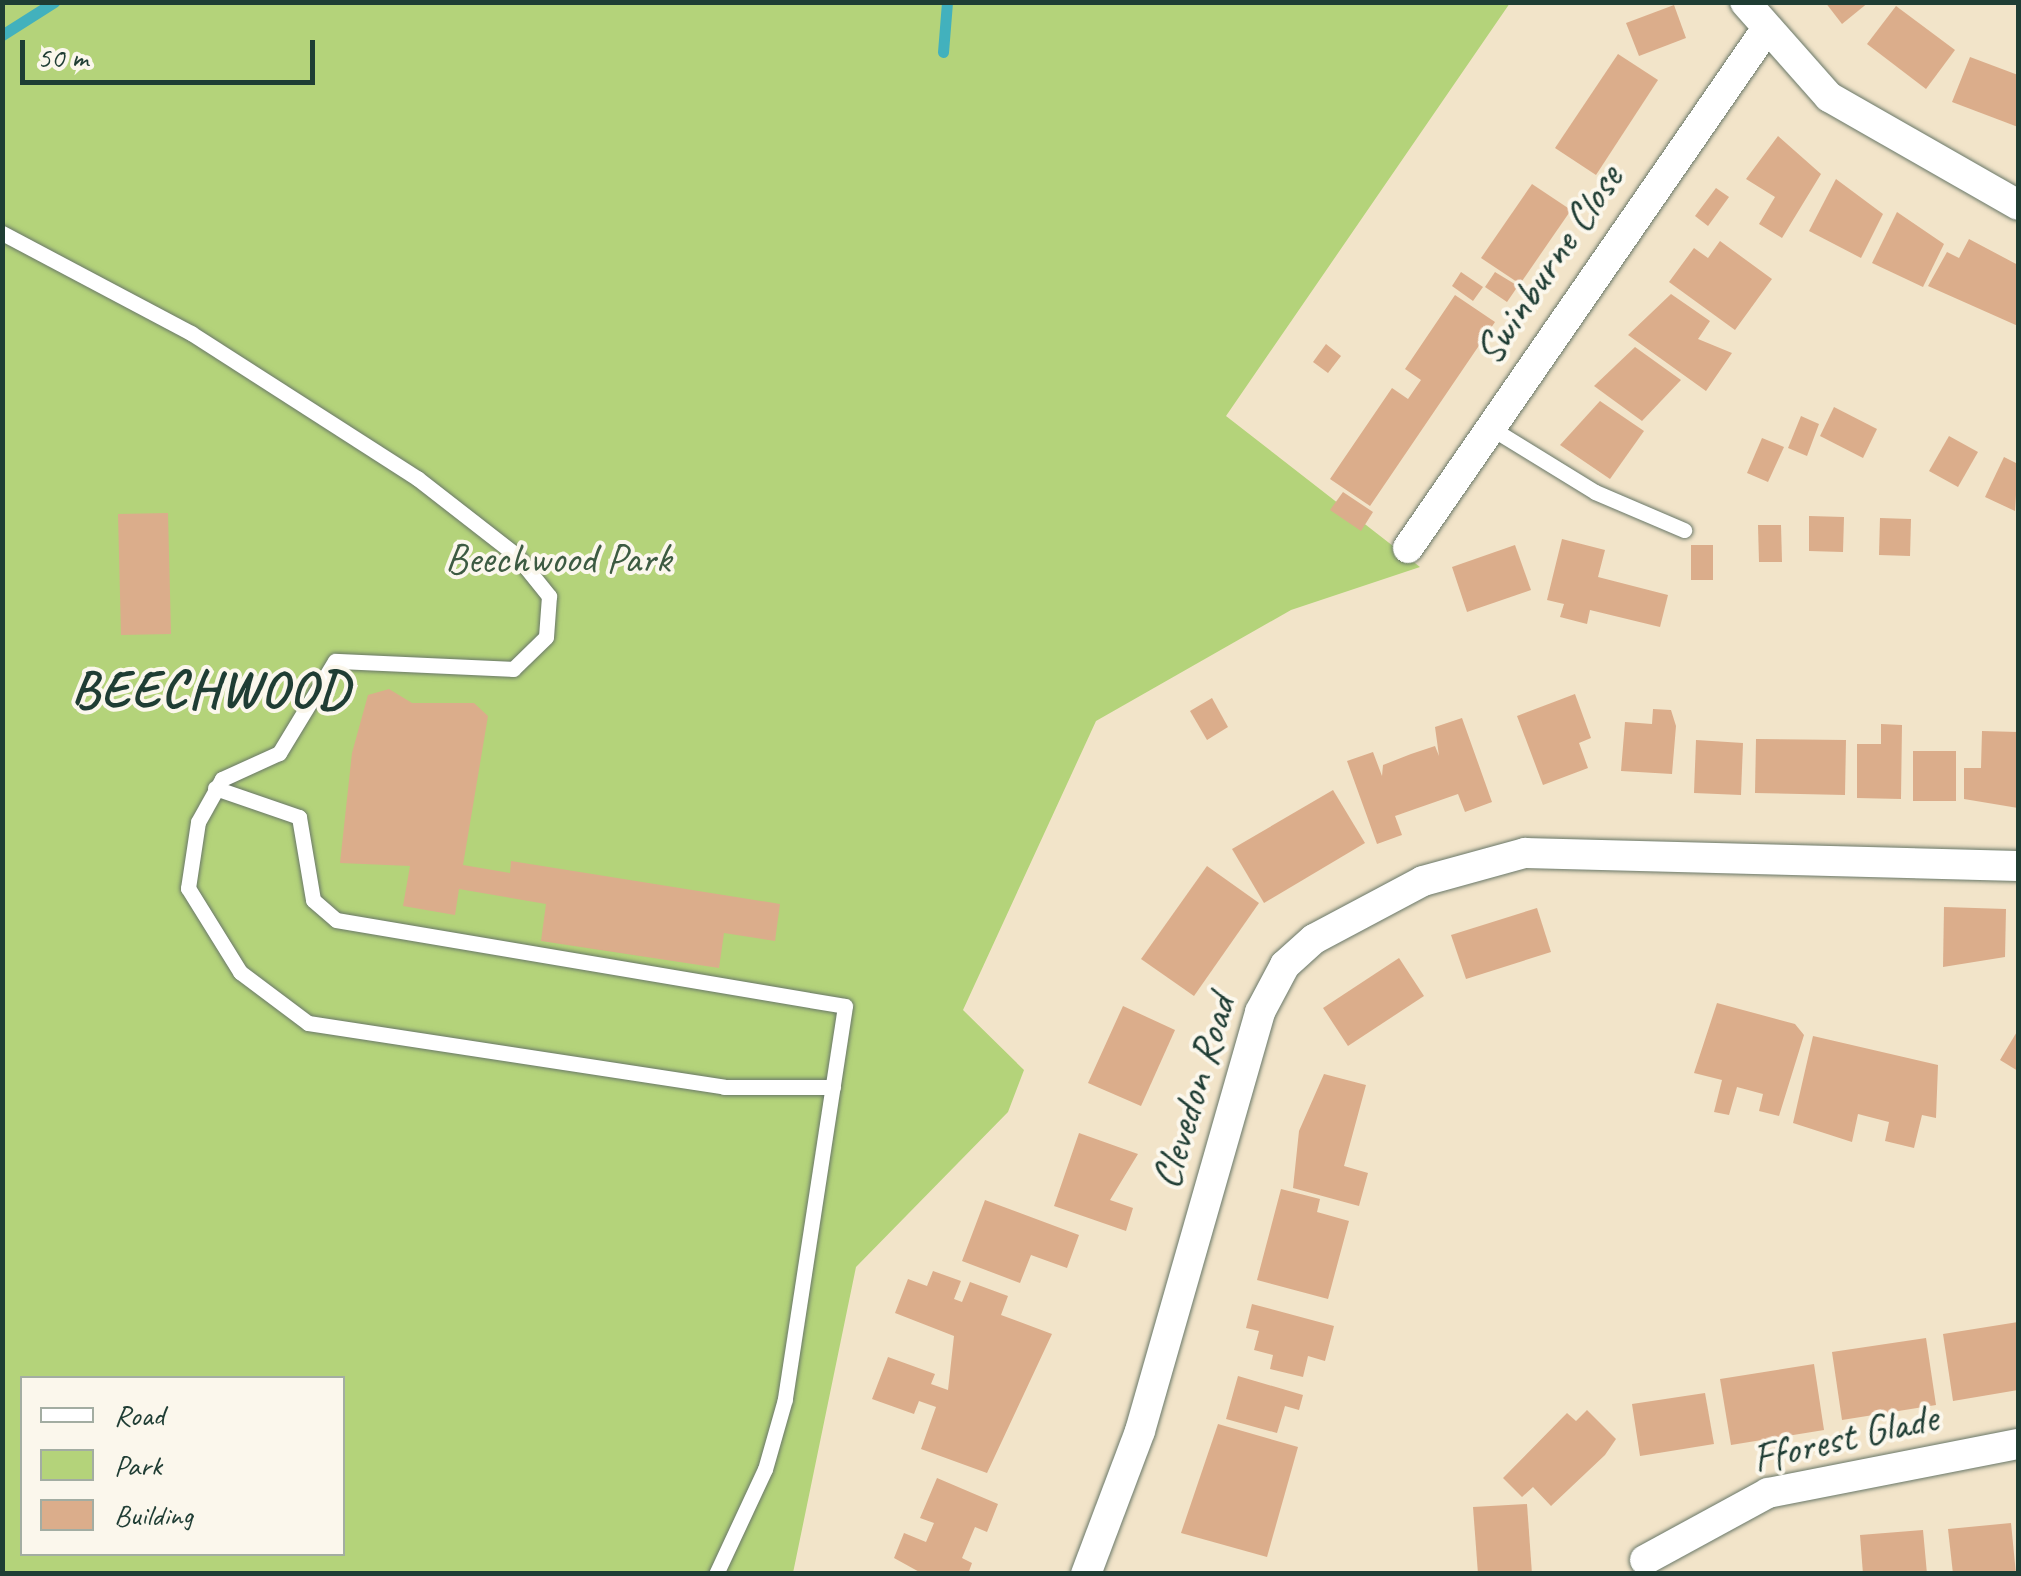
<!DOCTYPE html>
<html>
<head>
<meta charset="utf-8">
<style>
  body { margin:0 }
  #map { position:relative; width:2021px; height:1576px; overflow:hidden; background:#f2e4c9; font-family:Caveat,sans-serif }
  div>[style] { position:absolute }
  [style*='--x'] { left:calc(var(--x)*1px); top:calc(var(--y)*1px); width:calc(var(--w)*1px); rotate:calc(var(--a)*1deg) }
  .green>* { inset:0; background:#b4d37a }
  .stream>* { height:11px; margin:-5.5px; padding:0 5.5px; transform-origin:5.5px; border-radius:5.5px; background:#42b1bd }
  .building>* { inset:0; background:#dbad8b }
  .roads { filter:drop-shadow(0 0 2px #697768) drop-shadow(0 0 2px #697768) }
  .service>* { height:15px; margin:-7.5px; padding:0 7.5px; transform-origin:7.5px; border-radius:7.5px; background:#fff }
  .minor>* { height:30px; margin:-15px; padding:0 15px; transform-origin:15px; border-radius:15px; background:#fff }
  span { translate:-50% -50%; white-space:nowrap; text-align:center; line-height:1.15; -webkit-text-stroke:8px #fbf7ec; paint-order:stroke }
  .street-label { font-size:42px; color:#1f3d34 }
  .park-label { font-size:42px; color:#3d5b42 }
  .district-label { font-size:52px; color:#1f3d34; font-weight:700; letter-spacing:2.5px }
  .frame { position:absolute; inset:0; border:5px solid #1f3d34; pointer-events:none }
  .legend { position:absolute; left:20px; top:1376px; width:325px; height:180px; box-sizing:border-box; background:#fbf7ec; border:2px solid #a3ada2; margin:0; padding:12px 18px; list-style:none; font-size:30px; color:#1f3d34 }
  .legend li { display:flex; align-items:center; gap:20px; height:50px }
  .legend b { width:50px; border:2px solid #a3ada2 }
  .scale { position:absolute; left:20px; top:40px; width:295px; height:45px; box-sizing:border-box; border:5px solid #1f3d34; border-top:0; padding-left:12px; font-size:30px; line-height:35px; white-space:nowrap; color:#1f3d34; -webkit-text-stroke:8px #fbf7ec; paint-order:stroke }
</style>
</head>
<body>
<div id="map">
  <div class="green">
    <div style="clip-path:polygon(evenodd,3px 3px,1510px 3px,1226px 416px,1420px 567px,1291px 610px,1096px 721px,963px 1010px,1024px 1070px,1008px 1112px,856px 1267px,793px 1573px,3px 1573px,3px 3px,22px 1378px,342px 1378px,342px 1554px,22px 1554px,22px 1378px)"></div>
  </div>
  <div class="stream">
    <div style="--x:2;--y:35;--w:62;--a:-32.4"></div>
    <div style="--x:943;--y:52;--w:50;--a:-85.4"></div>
  </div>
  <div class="building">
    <div style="clip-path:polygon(1825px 2px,1869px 2px,1842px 24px)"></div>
    <div style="clip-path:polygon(1674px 5px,1686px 38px,1639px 56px,1626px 23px)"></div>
    <div style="clip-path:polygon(1896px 6px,1955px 50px,1926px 89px,1867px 44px)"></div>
    <div style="clip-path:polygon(1618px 54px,1658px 80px,1596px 175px,1555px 148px)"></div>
    <div style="clip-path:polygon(1970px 57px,2018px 75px,2018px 127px,1952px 102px)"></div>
    <div style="clip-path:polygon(1778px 136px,1821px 174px,1782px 238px,1759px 224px,1775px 197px,1746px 179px)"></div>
    <div style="clip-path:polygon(1836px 179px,1883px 214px,1861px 258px,1809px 231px)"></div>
    <div style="clip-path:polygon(1532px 184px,1571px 210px,1520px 284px,1481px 258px)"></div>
    <div style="clip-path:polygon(1716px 188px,1729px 197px,1708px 226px,1695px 216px)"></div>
    <div style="clip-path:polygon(1897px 212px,1944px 244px,1923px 287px,1872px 263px)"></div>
    <div style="clip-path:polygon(1969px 239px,2018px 265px,2018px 326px,1928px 286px,1947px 252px,1959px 258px)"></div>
    <div style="clip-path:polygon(1720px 241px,1772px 279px,1735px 330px,1669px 282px,1694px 248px,1708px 258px)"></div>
    <div style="clip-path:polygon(1461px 272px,1483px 287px,1473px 301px,1452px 286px)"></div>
    <div style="clip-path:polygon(1495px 272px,1518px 286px,1507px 302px,1485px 287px)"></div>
    <div style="clip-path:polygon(1671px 294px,1710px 321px,1698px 339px,1732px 353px,1706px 391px,1628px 335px)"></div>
    <div style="clip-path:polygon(1455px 295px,1495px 322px,1370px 506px,1330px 479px,1392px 388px,1408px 399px,1421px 380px,1405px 369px)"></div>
    <div style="clip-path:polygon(1326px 344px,1341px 356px,1328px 373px,1313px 362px)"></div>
    <div style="clip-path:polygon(1635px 347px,1681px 380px,1642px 421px,1594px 386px)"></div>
    <div style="clip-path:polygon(1600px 401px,1644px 431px,1610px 479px,1560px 445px)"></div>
    <div style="clip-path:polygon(1834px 407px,1877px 429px,1863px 458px,1820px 436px)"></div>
    <div style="clip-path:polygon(1801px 416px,1819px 424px,1807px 456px,1788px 448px)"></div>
    <div style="clip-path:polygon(1949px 436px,1978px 452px,1958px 487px,1929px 471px)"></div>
    <div style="clip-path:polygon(1762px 438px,1784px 447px,1768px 482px,1747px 473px)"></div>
    <div style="clip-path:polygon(2004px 457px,2018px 464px,2015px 511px,1985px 497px)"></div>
    <div style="clip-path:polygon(1343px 492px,1373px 512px,1361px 531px,1330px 510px)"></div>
    <div style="clip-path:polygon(168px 513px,171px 634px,121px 635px,118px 514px)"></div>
    <div style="clip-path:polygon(1809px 516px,1844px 517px,1843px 552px,1809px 551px)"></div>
    <div style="clip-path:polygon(1880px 518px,1911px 519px,1910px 556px,1879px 555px)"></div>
    <div style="clip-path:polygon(1758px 525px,1781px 525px,1782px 562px,1759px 562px)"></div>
    <div style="clip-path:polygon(1562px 539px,1605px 550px,1598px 577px,1668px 595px,1660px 627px,1590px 610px,1587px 624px,1560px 617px,1564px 604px,1547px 600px)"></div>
    <div style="clip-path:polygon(1515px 545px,1531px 590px,1467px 612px,1452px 567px)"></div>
    <div style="clip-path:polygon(1691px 545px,1713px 545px,1713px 580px,1691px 580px)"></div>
    <div style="clip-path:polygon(389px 689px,412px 703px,474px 703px,488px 716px,463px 865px,510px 873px,511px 861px,780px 904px,775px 941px,724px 933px,719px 968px,541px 941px,546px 904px,459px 889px,455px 915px,403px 906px,410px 866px,340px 863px,352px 753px,368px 695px)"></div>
    <div style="clip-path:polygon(1575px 694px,1591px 738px,1579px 743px,1588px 768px,1543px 785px,1517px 716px)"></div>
    <div style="clip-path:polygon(1212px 698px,1228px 727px,1207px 740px,1190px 711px)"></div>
    <div style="clip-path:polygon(1653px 709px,1671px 710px,1676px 726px,1672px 774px,1621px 771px,1625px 722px,1652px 724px)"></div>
    <div style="clip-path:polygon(1462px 718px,1492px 802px,1465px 812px,1458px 794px,1395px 816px,1402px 835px,1377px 844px,1347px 761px,1373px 752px,1382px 776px,1383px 765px,1411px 754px,1435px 746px,1439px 756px,1435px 727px)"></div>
    <div style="clip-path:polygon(1881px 724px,1902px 725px,1901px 799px,1857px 798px,1857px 744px,1881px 744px)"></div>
    <div style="clip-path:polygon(1982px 731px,2018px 732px,2018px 808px,1964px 799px,1964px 768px,1981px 768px)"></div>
    <div style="clip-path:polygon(1756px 739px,1846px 740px,1845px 795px,1755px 793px)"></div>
    <div style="clip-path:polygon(1696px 740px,1743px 743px,1741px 795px,1694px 793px)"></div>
    <div style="clip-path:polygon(1913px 751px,1956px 751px,1956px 801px,1913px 801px)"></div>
    <div style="clip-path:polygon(1333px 790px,1365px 843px,1264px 903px,1232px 849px)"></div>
    <div style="clip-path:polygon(1207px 866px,1259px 903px,1194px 996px,1141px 959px)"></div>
    <div style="clip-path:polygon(1944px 907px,2006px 909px,2005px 957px,1943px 967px)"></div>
    <div style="clip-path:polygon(1537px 908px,1551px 952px,1466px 979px,1451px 935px)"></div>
    <div style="clip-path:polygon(1399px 958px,1424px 996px,1348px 1046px,1323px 1008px)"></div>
    <div style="clip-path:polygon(1717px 1003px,1795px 1024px,1804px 1035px,1779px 1116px,1759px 1111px,1763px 1094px,1737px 1087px,1729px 1115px,1714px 1112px,1722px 1080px,1694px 1073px)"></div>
    <div style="clip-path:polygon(1123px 1006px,1175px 1030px,1141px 1106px,1088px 1083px)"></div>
    <div style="clip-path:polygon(2018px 1030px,2018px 1071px,2000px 1060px)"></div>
    <div style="clip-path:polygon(1813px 1036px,1938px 1065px,1936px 1118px,1922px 1115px,1914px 1148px,1885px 1141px,1889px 1122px,1858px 1114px,1852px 1142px,1793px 1123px)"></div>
    <div style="clip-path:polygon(1324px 1074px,1366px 1085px,1344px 1166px,1368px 1173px,1359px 1206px,1293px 1188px,1299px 1131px)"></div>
    <div style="clip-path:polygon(1079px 1133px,1138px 1154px,1110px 1200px,1133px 1208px,1126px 1231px,1054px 1206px)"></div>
    <div style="clip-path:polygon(1281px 1189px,1320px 1199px,1317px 1212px,1349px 1221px,1328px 1299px,1257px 1280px)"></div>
    <div style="clip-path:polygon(985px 1200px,1079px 1235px,1067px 1268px,1031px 1255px,1020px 1283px,962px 1261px)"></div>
    <div style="clip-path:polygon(933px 1271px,961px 1281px,954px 1299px,962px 1302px,970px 1282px,1008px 1296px,1001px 1315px,1052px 1334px,987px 1473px,921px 1449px,936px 1407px,919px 1401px,914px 1414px,872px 1399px,888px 1357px,935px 1374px,931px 1384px,948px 1390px,954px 1336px,895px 1313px,908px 1279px,927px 1286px)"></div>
    <div style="clip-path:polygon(1252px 1304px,1334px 1326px,1325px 1361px,1308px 1356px,1303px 1377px,1270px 1369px,1273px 1355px,1254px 1350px,1259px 1331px,1246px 1328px)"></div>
    <div style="clip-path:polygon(2018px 1322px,2018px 1390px,1953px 1401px,1943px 1334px)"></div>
    <div style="clip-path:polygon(1926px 1338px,1936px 1405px,1842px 1420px,1832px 1352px)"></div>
    <div style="clip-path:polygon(1814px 1364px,1824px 1430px,1731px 1445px,1720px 1379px)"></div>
    <div style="clip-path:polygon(1238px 1376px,1303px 1395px,1299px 1410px,1285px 1406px,1277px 1433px,1226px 1419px)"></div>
    <div style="clip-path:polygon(1705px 1393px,1714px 1444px,1640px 1456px,1632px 1404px)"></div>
    <div style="clip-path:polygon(1587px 1410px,1616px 1439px,1605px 1455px,1551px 1506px,1533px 1487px,1522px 1497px,1503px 1478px,1567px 1413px,1576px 1421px)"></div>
    <div style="clip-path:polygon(1218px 1424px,1298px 1447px,1267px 1557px,1181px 1533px)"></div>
    <div style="clip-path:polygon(937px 1478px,998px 1504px,987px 1532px,975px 1527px,962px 1558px,972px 1563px,968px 1574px,923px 1574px,894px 1558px,904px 1533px,926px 1542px,934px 1523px,920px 1518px)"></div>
    <div style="clip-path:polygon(1527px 1504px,1532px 1574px,1478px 1574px,1473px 1507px)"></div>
    <div style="clip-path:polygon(2011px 1523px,2016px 1574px,1953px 1574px,1948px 1529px)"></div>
    <div style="clip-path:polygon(1923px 1530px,1927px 1574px,1863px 1574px,1860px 1535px)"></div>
  </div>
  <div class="roads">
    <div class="service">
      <div style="--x:2;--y:233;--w:214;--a:27.9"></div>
      <div style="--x:191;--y:333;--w:269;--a:32.7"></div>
      <div style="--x:417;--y:478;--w:125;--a:37.9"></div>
      <div style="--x:516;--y:555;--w:53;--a:51.2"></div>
      <div style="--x:549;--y:596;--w:41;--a:94.2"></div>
      <div style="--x:546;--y:637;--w:46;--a:135.9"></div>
      <div style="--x:513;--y:669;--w:178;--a:-177.4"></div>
      <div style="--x:335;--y:661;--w:108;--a:121.3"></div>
      <div style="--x:279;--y:753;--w:63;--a:155.5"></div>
      <div style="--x:222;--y:779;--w:49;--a:119.2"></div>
      <div style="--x:198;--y:822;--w:67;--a:98.6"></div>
      <div style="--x:188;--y:888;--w:99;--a:58.2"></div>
      <div style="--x:240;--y:972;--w:85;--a:36.9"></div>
      <div style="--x:308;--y:1023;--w:421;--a:8.7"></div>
      <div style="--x:724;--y:1087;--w:109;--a:0"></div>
      <div style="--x:1491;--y:428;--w:122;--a:31.6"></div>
      <div style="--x:1595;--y:492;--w:97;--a:23.1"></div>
      <div style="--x:215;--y:788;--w:89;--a:19"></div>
      <div style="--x:299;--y:817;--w:84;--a:80.4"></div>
      <div style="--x:313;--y:900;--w:30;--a:41"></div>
      <div style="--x:336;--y:920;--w:516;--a:9.59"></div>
      <div style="--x:845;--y:1006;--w:398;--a:98.7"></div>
      <div style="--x:785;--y:1399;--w:73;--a:105.9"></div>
      <div style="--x:765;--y:1469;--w:116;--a:115"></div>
    </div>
    <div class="minor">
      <div style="--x:1745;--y:2;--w:127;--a:48.5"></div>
      <div style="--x:1829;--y:97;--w:218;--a:29.7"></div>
      <div style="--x:1408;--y:548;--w:628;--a:-55.37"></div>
      <div style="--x:1645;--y:1560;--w:140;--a:-28.6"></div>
      <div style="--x:1768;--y:1493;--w:255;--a:-11.1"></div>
      <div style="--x:1086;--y:1574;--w:153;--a:-69.3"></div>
      <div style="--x:1140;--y:1431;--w:436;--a:-74"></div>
      <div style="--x:1260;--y:1012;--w:53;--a:-62"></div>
      <div style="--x:1285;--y:965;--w:39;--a:-42"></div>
      <div style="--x:1314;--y:939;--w:123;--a:-28"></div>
      <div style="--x:1423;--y:881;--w:106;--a:-15.4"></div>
      <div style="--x:1525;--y:853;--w:493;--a:1.5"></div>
    </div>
  </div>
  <div class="street-label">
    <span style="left:1549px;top:265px;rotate:-56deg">Swinburne Close</span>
    <span style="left:1194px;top:1092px;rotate:-73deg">Clevedon Road</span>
    <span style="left:1845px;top:1438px;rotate:-13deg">Fforest Glade</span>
  </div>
  <div class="park-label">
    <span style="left:558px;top:559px">Beechwood Park</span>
  </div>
  <div class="district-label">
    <span style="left:211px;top:690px">BEECHWOOD</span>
  </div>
  <div class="frame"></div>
  <ul class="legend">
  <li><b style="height:12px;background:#fff"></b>Road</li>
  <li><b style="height:28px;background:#b4d37a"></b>Park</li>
  <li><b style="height:28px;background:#dbad8b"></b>Building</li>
  </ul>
  <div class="scale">50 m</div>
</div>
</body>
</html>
